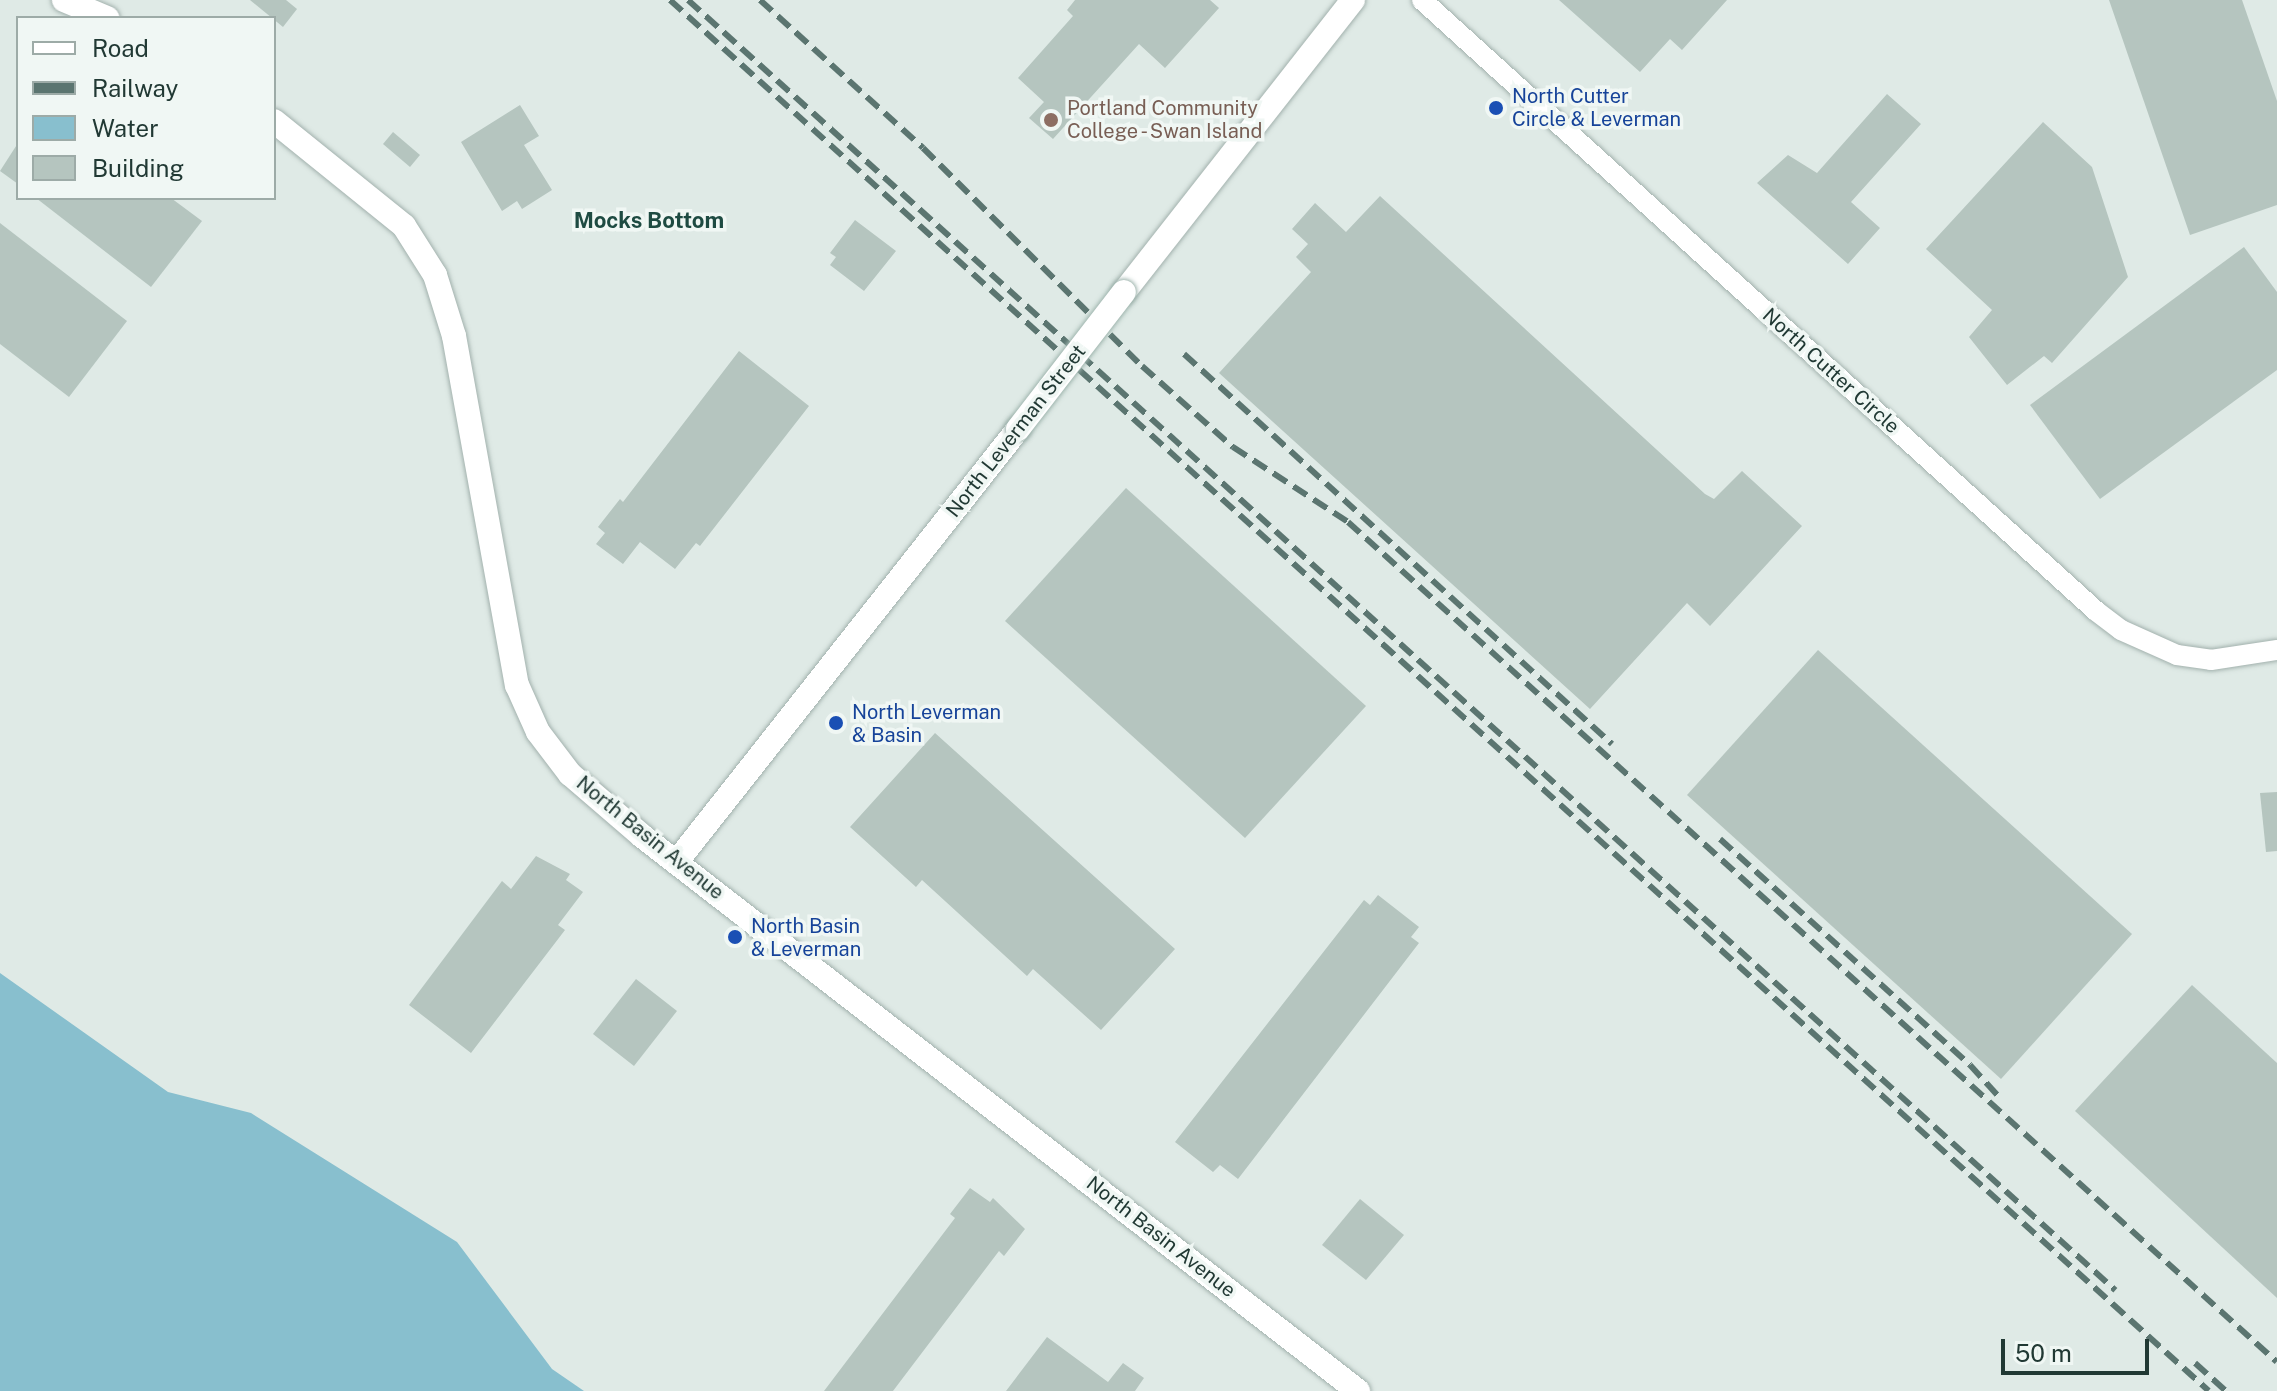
<!DOCTYPE html>
<html>
<head>
<meta charset="utf-8">
<style>
  body { margin:0 }
  #map { position:relative; width:2277px; height:1391px; overflow:hidden; background:#dfeae6; font-family:"Public Sans",sans-serif }
  div>[style] { position:absolute }
  [style*='--x'] { left:calc(var(--x)*1px); top:calc(var(--y)*1px); width:calc(var(--w)*1px); rotate:calc(var(--a)*1deg) }
  .water>* { inset:0; background:#88bfce }
  .building>* { inset:0; background:#b5c5bf }
  .roads { filter:drop-shadow(0 0 2px #a2b1ad) drop-shadow(0 0 2px #a2b1ad) }
  .street>* { height:20px; margin:-10px; padding:0 10px; transform-origin:10px; border-radius:10px; background:#fff }
  .secondary>* { height:24px; margin:-12px; padding:0 12px; transform-origin:12px; border-radius:12px; background:#fff }
  .rail>* { height:6px; margin-top:-3px; transform-origin:0; background:repeating-linear-gradient(90deg,#5b7570 0 16px,transparent 0 24px) }
  .bridges { filter:drop-shadow(0 0 2px #9fb5ae) drop-shadow(0 0 2px #9fb5ae) }
  .secondary-bridge>* { height:24px; margin:-12px; padding:0 12px; transform-origin:12px; border-radius:12px; background:#fff }
  .dots>* { width:22px; height:22px; translate:-50% -50%; box-sizing:border-box; border:4px solid #f0f7f4; border-radius:50% }
  span { translate:-50% -50%; white-space:nowrap; text-align:center; line-height:1.15; -webkit-text-stroke:7px #f0f7f4; paint-order:stroke }
  .transit-label { font-size:20px; color:#164399 }
  .left { translate:0 -50%; text-align:left }
  .education-label { font-size:20px; color:#785e54 }
  .street-label { font-size:20px; color:#213934 }
  .neighbourhood-label { font-size:22px; color:#1e4b42; font-weight:700 }
  .legend { position:absolute; left:16px; top:16px; width:260px; height:184px; box-sizing:border-box; background:#f0f7f4; border:2px solid #9daba7; margin:0; padding:10px 14px; list-style:none; font-size:24px; color:#213934 }
  .legend li { display:flex; align-items:center; gap:16px; height:40px }
  .legend b { width:40px; border:2px solid #9daba7 }
  .scale { position:absolute; left:2001px; top:1339px; width:148px; height:36px; box-sizing:border-box; border:4px solid #213934; border-top:0; padding-left:10px; font-size:24px; line-height:28px; white-space:nowrap; color:#213934; -webkit-text-stroke:6px #f0f7f4; paint-order:stroke }
</style>
</head>
<body>
<div id="map">
  <div class="water">
    <div style="clip-path:polygon(0 973px,168px 1092px,251px 1113px,457px 1242px,552px 1369px,584px 1391px,0 1391px)"></div>
  </div>
  <div class="building">
    <div style="clip-path:polygon(250px 0,286px 0,297px 9px,283px 27px)"></div>
    <div style="clip-path:polygon(1075px 0,1210px 0,1219px 8px,1165px 68px,1139px 44px,1053px 139px,1029px 118px,1044px 102px,1018px 78px,1073px 16px,1067px 10px)"></div>
    <div style="clip-path:polygon(1559px 0,1727px 0,1682px 50px,1670px 39px,1640px 72px)"></div>
    <div style="clip-path:polygon(2109px 0,2242px 0,2277px 101px,2277px 205px,2190px 235px)"></div>
    <div style="clip-path:polygon(1887px 94px,1921px 124px,1851px 202px,1880px 228px,1848px 264px,1757px 183px,1788px 155px,1817px 173px)"></div>
    <div style="clip-path:polygon(520px 105px,539px 136px,524px 145px,552px 190px,522px 209px,517px 201px,502px 211px,461px 142px)"></div>
    <div style="clip-path:polygon(2043px 122px,2092px 167px,2128px 277px,2052px 363px,2044px 356px,2007px 385px,1969px 337px,1992px 310px,1926px 249px)"></div>
    <div style="clip-path:polygon(393px 132px,420px 155px,410px 167px,383px 144px)"></div>
    <div style="clip-path:polygon(18px 143px,18px 184px,0 171px)"></div>
    <div style="clip-path:polygon(1380px 196px,1705px 494px,1714px 499px,1742px 471px,1802px 526px,1710px 626px,1687px 603px,1590px 709px,1219px 373px,1311px 272px,1296px 257px,1308px 244px,1292px 229px,1315px 203px,1346px 232px)"></div>
    <div style="clip-path:polygon(36px 198px,171px 198px,202px 221px,151px 287px)"></div>
    <div style="clip-path:polygon(855px 220px,896px 251px,864px 291px,830px 265px,836px 257px,830px 253px)"></div>
    <div style="clip-path:polygon(0 223px,127px 321px,69px 397px,0 344px)"></div>
    <div style="clip-path:polygon(2244px 247px,2277px 292px,2277px 370px,2100px 499px,2030px 405px)"></div>
    <div style="clip-path:polygon(739px 351px,809px 406px,700px 546px,696px 543px,675px 569px,640px 542px,623px 564px,596px 544px,605px 533px,598px 527px,620px 499px,623px 502px)"></div>
    <div style="clip-path:polygon(1126px 488px,1366px 706px,1245px 838px,1005px 621px)"></div>
    <div style="clip-path:polygon(1818px 650px,2132px 934px,2001px 1079px,1687px 795px)"></div>
    <div style="clip-path:polygon(935px 733px,1175px 949px,1101px 1030px,1033px 969px,1027px 976px,922px 880px,916px 887px,850px 827px)"></div>
    <div style="clip-path:polygon(2277px 792px,2277px 851px,2266px 852px,2260px 793px)"></div>
    <div style="clip-path:polygon(536px 856px,570px 874px,566px 880px,583px 892px,558px 925px,565px 930px,471px 1053px,409px 1005px,502px 881px,511px 889px)"></div>
    <div style="clip-path:polygon(1378px 895px,1419px 927px,1411px 937px,1419px 943px,1238px 1179px,1220px 1165px,1213px 1172px,1175px 1142px,1364px 900px,1370px 905px)"></div>
    <div style="clip-path:polygon(636px 979px,677px 1011px,634px 1066px,593px 1034px)"></div>
    <div style="clip-path:polygon(2192px 985px,2277px 1063px,2277px 1298px,2075px 1111px)"></div>
    <div style="clip-path:polygon(970px 1188px,990px 1202px,993px 1198px,1025px 1229px,1004px 1256px,999px 1251px,893px 1391px,824px 1391px,955px 1218px,950px 1214px)"></div>
    <div style="clip-path:polygon(1360px 1199px,1404px 1235px,1366px 1280px,1322px 1245px)"></div>
    <div style="clip-path:polygon(1047px 1337px,1108px 1382px,1123px 1363px,1144px 1378px,1135px 1391px,1006px 1391px)"></div>
  </div>
  <div class="roads">
    <div class="street">
      <div style="--x:1422;--y:0;--w:910;--a:42.19"></div>
      <div style="--x:2096;--y:611;--w:31;--a:37"></div>
      <div style="--x:2121;--y:630;--w:61;--a:24.1"></div>
      <div style="--x:2177;--y:655;--w:34;--a:8"></div>
      <div style="--x:2211;--y:660;--w:67;--a:-8.6"></div>
    </div>
    <div class="secondary">
      <div style="--x:64;--y:0;--w:47;--a:22.7"></div>
      <div style="--x:274;--y:121;--w:167;--a:38.9"></div>
      <div style="--x:404;--y:226;--w:58;--a:57.7"></div>
      <div style="--x:435;--y:275;--w:64;--a:72.7"></div>
      <div style="--x:454;--y:336;--w:355;--a:79.8"></div>
      <div style="--x:517;--y:685;--w:51;--a:65.9"></div>
      <div style="--x:538;--y:732;--w:53;--a:52.7"></div>
      <div style="--x:570;--y:774;--w:95;--a:40.7"></div>
      <div style="--x:642;--y:836;--w:906;--a:37.78"></div>
      <div style="--x:1124;--y:292;--w:371;--a:-51.9"></div>
      <div style="--x:678;--y:860;--w:549;--a:-51.73"></div>
    </div>
  </div>
  <div class="rail">
    <div style="--x:670;--y:0;--w:2074;--a:42.11"></div>
    <div style="--x:688;--y:0;--w:1924;--a:42.11"></div>
    <div style="--x:760;--y:0;--w:220;--a:42.2"></div>
    <div style="--x:923;--y:148;--w:309;--a:44.9"></div>
    <div style="--x:1142;--y:366;--w:122;--a:41.7"></div>
    <div style="--x:1233;--y:447;--w:137;--a:33.1"></div>
    <div style="--x:1348;--y:522;--w:1252;--a:42.12"></div>
    <div style="--x:1184;--y:354;--w:579;--a:42.34"></div>
    <div style="--x:1720;--y:839;--w:337;--a:42.1"></div>
    <div style="--x:1970;--y:1065;--w:43;--a:47.8"></div>
    <div style="--x:2195;--y:1363;--w:42;--a:42.1"></div>
  </div>
  <div class="bridges">
    <div class="secondary-bridge">
      <div style="--x:1018;--y:429;--w:173;--a:-52.3"></div>
    </div>
  </div>
  <div class="dots">
    <div style="left:1496px;top:108px;background:#1a4fb4"></div>
    <div style="left:1051px;top:120px;background:#8d6e63"></div>
    <div style="left:836px;top:723px;background:#1a4fb4"></div>
    <div style="left:735px;top:937px;background:#1a4fb4"></div>
  </div>
  <div class="transit-label">
    <span class="left" style="left:1512px;top:108px">North Cutter<br>Circle &amp; Leverman</span>
    <span class="left" style="left:852px;top:724px">North Leverman<br>&amp; Basin</span>
    <span class="left" style="left:751px;top:938px">North Basin<br>&amp; Leverman</span>
  </div>
  <div class="education-label">
    <span class="left" style="left:1067px;top:120px">Portland Community<br>College - Swan Island</span>
  </div>
  <div class="street-label">
    <span style="left:1831px;top:371px;rotate:42deg">North Cutter Circle</span>
    <span style="left:1016px;top:431px;rotate:-52deg">North Leverman Street</span>
    <span style="left:650px;top:838px;rotate:39deg">North Basin Avenue</span>
    <span style="left:1161px;top:1237px;rotate:38deg">North Basin Avenue</span>
  </div>
  <div class="neighbourhood-label">
    <span style="left:649px;top:221px">Mocks Bottom</span>
  </div>
  <ul class="legend">
  <li><b style="height:10px;background:#fff"></b>Road</li>
  <li><b style="height:10px;background:#5b7570"></b>Railway</li>
  <li><b style="height:22px;background:#88bfce"></b>Water</li>
  <li><b style="height:22px;background:#b5c5bf"></b>Building</li>
  </ul>
  <div class="scale">50 m</div>
</div>
</body>
</html>
